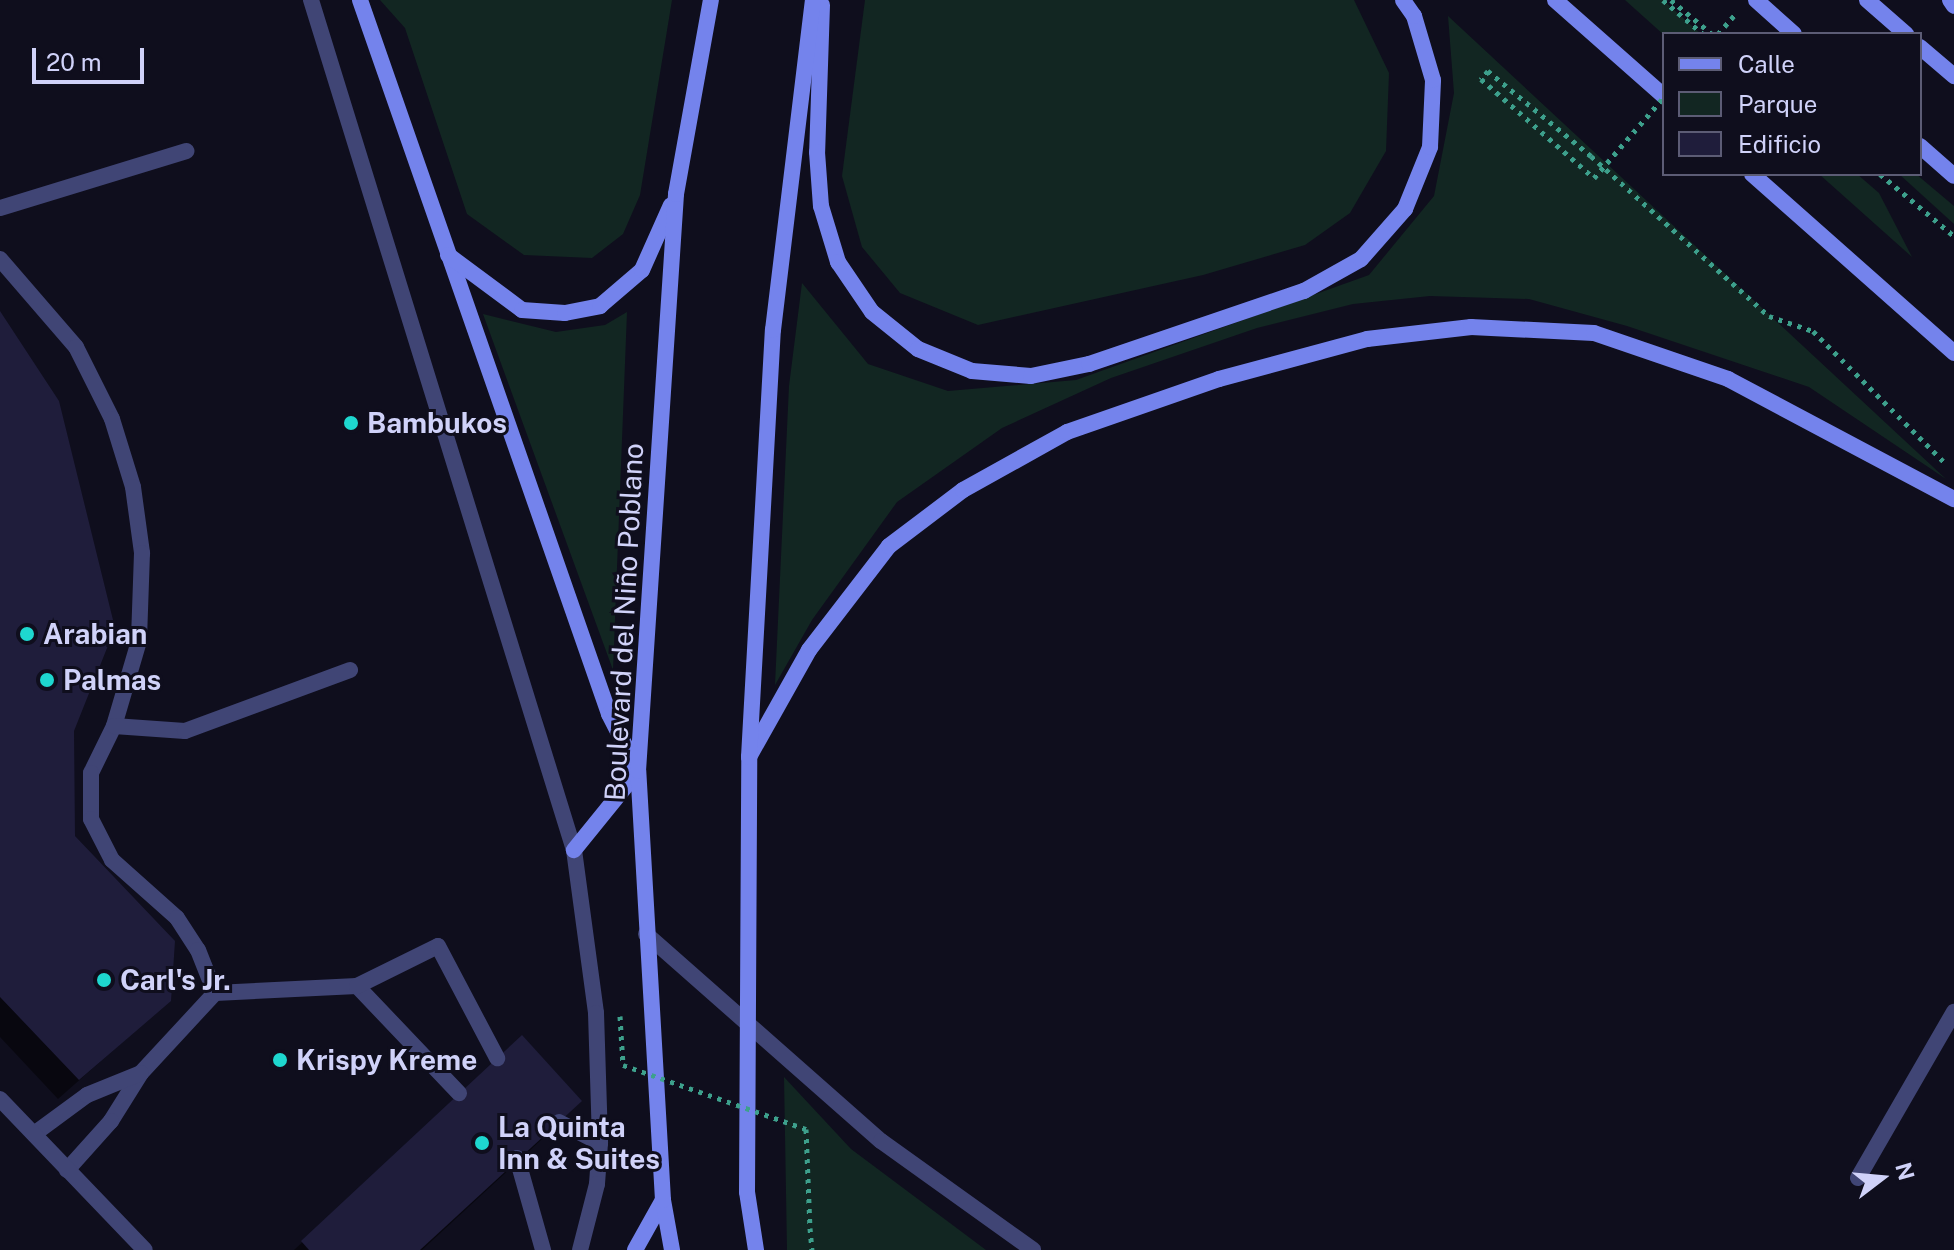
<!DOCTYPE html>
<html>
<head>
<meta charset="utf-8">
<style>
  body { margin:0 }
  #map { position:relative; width:1954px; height:1250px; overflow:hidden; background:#0f0e1d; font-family:"Public Sans",sans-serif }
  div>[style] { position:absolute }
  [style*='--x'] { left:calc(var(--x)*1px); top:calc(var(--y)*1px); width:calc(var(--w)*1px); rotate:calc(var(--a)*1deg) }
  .green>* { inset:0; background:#122622 }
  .shadow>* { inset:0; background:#0007 }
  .building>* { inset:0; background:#1f1d3b }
  .path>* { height:5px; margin-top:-2.5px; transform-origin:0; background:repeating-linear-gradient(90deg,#3da08c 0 4px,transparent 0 10px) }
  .service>* { height:16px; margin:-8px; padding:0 8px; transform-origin:8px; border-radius:8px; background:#404575 }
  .tertiary>* { height:16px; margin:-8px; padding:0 8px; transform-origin:8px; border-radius:8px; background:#404575 }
  .secondary>* { height:16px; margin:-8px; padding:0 8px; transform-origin:8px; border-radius:8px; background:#7483ec }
  .path-bridge>* { height:5px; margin-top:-2.5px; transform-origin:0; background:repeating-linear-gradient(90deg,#3da08c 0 4px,transparent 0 10px) }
  .dots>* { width:22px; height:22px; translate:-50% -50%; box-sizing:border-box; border:4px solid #0f0e1d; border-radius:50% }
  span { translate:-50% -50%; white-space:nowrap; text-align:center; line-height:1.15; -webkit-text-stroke:6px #0f0e1d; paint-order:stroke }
  .poi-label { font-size:28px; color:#d0d2f9; font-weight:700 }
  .left { translate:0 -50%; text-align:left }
  .street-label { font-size:28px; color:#d0d2f9 }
  .legend { position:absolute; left:1662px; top:32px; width:260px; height:144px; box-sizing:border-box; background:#0f0e1d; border:2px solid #5c5c75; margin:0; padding:10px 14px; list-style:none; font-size:24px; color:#d0d2f9 }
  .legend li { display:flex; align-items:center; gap:16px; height:40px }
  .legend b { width:40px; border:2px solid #5c5c75 }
  .north { position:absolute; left:1842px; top:1138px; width:80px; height:80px; -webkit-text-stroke:6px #0f0e1d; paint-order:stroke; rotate:74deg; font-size:22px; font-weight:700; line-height:32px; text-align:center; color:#d0d2f9 }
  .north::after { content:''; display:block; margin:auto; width:28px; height:36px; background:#d0d2f9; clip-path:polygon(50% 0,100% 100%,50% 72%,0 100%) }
  .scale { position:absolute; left:32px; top:48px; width:112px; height:36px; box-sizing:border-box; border:4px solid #d0d2f9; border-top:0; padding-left:10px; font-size:24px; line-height:28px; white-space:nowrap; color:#d0d2f9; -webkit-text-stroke:6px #0f0e1d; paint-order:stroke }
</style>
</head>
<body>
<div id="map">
  <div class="green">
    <div style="clip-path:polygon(380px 0,672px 0,640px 195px,623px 234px,592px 258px,524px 255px,467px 214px,405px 28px)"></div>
    <div style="clip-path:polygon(865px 0,1354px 0,1389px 73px,1386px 151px,1350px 213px,1305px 245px,1203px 275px,978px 325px,900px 293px,862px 247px,842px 176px)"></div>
    <div style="clip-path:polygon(1625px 0,1663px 0,1701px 34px,1664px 35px)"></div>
    <div style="clip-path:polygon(1448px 16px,1946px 479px,1809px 387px,1627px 326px,1529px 299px,1430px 296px,1353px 304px,1257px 328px,1111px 378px,1002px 428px,897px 502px,812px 620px,775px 685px,789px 386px,802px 283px,868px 364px,948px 391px,1076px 380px,1369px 275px,1434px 196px,1454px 93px)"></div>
    <div style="clip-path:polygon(1819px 174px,1857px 174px,1879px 193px,1912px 257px)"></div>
    <div style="clip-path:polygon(1899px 174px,1916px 174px,1954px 206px,1954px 224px)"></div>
    <div style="clip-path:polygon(627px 312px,613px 670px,483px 314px,556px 332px,605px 325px)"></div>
    <div style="clip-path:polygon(784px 1077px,851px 1149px,986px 1250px,787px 1250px)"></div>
  </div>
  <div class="shadow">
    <div style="clip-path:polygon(0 315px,72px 731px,73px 837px,170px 1000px,58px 1099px,0 1037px)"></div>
    <div style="clip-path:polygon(521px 1038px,579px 1101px,540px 1141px,422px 1250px,294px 1250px)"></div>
  </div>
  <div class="building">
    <div style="clip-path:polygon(0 311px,59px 401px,115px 628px,74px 731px,75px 836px,175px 941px,171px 1001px,79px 1080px,0 997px)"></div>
    <div style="clip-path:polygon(522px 1035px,582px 1101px,420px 1250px,309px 1250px,301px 1241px)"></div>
  </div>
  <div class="path">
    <div style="--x:1663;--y:0;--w:52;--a:40.4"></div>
    <div style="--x:1671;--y:0;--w:53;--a:39.7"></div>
    <div style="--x:1718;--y:34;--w:28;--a:-49"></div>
    <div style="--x:1591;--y:156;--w:239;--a:42"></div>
    <div style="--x:1769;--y:316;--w:46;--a:18.8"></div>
    <div style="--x:1813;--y:331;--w:185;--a:45"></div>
    <div style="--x:1880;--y:174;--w:97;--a:40"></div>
    <div style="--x:810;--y:1228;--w:22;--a:85"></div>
  </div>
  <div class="service">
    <div style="--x:0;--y:208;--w:195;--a:-17"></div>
    <div style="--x:0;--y:259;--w:116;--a:49.2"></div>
    <div style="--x:76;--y:347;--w:80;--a:63.4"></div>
    <div style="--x:112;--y:419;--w:71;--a:72.8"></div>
    <div style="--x:133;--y:487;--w:67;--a:82.2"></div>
    <div style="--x:142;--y:553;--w:88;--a:92"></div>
    <div style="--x:139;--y:641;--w:89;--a:106.4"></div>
    <div style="--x:114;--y:726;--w:52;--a:116.1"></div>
    <div style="--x:91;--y:773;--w:46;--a:90"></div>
    <div style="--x:91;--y:819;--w:46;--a:62.9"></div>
    <div style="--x:112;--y:860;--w:87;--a:41.7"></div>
    <div style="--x:177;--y:918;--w:38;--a:57"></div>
    <div style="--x:198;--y:950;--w:46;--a:68.4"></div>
    <div style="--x:215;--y:993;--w:109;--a:132.8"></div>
    <div style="--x:141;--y:1073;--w:57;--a:122"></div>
    <div style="--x:111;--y:1121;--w:66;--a:131.9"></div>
    <div style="--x:114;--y:726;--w:71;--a:4"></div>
    <div style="--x:185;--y:731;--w:176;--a:-20.3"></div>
    <div style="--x:357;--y:986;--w:148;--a:46.4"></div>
    <div style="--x:215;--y:993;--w:142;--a:-2.8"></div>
    <div style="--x:357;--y:986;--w:90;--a:-26.3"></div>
    <div style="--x:438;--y:946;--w:127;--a:62.2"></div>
    <div style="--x:559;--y:1122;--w:46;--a:27.1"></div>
    <div style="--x:34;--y:1134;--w:66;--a:-36.3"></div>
    <div style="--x:87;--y:1095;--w:58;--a:-22.2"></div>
    <div style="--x:517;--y:1158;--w:96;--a:74.2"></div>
    <div style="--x:1858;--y:1178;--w:192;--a:-60"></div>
  </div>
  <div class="tertiary">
    <div style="--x:311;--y:0;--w:890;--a:72.81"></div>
    <div style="--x:574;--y:850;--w:164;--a:82.3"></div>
    <div style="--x:596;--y:1013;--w:130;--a:88.2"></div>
    <div style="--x:600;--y:1143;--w:41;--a:94.2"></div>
    <div style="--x:597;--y:1184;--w:68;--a:104.4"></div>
    <div style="--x:646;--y:934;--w:313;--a:41.4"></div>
    <div style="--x:881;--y:1141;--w:187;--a:35.6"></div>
    <div style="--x:0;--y:1099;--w:209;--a:46.2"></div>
  </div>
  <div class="secondary">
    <div style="--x:360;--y:0;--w:756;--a:70.77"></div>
    <div style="--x:609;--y:714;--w:64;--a:63"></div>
    <div style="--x:638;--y:771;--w:102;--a:129"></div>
    <div style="--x:1555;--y:0;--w:145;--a:41.4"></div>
    <div style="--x:1756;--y:0;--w:51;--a:41.8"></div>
    <div style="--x:1867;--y:0;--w:52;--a:41.1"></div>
    <div style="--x:1950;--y:0;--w:7;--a:56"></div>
    <div style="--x:822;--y:5;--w:147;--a:91.9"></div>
    <div style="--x:817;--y:152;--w:54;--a:85.8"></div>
    <div style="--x:821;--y:206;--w:59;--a:73.1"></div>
    <div style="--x:838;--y:262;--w:60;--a:55.8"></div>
    <div style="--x:872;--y:312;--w:59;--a:38.8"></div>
    <div style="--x:918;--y:349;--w:58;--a:22.2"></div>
    <div style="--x:972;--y:371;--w:59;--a:4.8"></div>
    <div style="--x:1031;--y:376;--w:59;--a:-11.7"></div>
    <div style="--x:1089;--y:364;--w:227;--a:-18.8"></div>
    <div style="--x:1304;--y:291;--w:65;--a:-29.3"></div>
    <div style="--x:1361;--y:259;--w:67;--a:-48.7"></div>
    <div style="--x:1405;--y:209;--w:67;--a:-68"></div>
    <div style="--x:1430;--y:147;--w:67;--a:-87.4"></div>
    <div style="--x:1433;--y:80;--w:67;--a:-106.5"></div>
    <div style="--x:1414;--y:16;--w:19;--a:-125"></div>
    <div style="--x:1920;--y:47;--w:45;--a:40.5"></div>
    <div style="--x:1920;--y:146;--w:45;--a:41.4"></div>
    <div style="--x:1752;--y:174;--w:270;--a:41.5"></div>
    <div style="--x:448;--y:255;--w:92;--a:36.6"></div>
    <div style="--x:522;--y:310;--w:43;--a:4"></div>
    <div style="--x:565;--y:313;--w:36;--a:-11"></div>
    <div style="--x:600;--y:306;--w:55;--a:-40.6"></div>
    <div style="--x:642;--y:270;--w:71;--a:-66"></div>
    <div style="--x:749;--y:757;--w:123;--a:-60.7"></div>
    <div style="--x:809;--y:650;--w:131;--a:-52.4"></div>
    <div style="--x:889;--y:546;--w:93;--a:-37.1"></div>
    <div style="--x:963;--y:490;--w:119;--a:-29.1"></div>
    <div style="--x:1067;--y:432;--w:161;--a:-19.2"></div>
    <div style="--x:1219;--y:379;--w:153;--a:-15.1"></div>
    <div style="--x:1367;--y:339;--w:105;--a:-6.6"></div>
    <div style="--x:1471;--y:327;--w:123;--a:2.8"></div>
    <div style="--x:1594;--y:333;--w:142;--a:18.9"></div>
    <div style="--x:1728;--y:379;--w:256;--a:28"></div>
    <div style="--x:635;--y:1250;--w:57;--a:-60.8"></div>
    <div style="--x:672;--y:1250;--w:51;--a:-100.2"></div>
    <div style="--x:663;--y:1200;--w:430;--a:-93.3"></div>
    <div style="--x:638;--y:771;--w:578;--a:-86.23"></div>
    <div style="--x:676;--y:194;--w:197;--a:-79.8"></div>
    <div style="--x:756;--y:1250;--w:59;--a:-98.8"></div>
    <div style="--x:747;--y:1192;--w:435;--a:-89.7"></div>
    <div style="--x:749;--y:757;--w:428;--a:-86.8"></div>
    <div style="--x:773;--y:330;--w:332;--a:-83.1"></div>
  </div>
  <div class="path-bridge">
    <div style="--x:1591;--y:156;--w:134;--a:-140.5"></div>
    <div style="--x:1488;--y:71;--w:11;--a:131"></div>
    <div style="--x:1481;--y:79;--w:150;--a:41.2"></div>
    <div style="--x:1594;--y:178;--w:107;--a:-49.2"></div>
    <div style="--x:620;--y:1016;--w:49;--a:86.5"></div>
    <div style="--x:623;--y:1065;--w:194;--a:19.3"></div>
    <div style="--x:806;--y:1129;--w:99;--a:87.7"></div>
  </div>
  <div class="dots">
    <div style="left:351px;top:423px;background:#1ed7cf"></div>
    <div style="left:27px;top:634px;background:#1ed7cf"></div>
    <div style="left:47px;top:680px;background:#1ed7cf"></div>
    <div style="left:104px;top:980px;background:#1ed7cf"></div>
    <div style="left:280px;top:1060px;background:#1ed7cf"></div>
    <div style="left:482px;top:1143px;background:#1ed7cf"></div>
  </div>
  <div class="poi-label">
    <span class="left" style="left:367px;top:423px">Bambukos</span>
    <span class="left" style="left:43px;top:634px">Arabian</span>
    <span class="left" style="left:63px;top:680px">Palmas</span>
    <span class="left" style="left:120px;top:980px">Carl's Jr.</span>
    <span class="left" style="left:296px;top:1060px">Krispy Kreme</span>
    <span class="left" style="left:498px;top:1143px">La Quinta<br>Inn &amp; Suites</span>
  </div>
  <div class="street-label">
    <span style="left:624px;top:622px;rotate:-87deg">Boulevard del Niño Poblano</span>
  </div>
  <ul class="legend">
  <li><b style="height:10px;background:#7483ec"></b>Calle</li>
  <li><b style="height:22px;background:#122622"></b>Parque</li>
  <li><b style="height:22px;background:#1f1d3b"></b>Edificio</li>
  </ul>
  <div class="north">N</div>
  <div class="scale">20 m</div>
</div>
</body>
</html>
